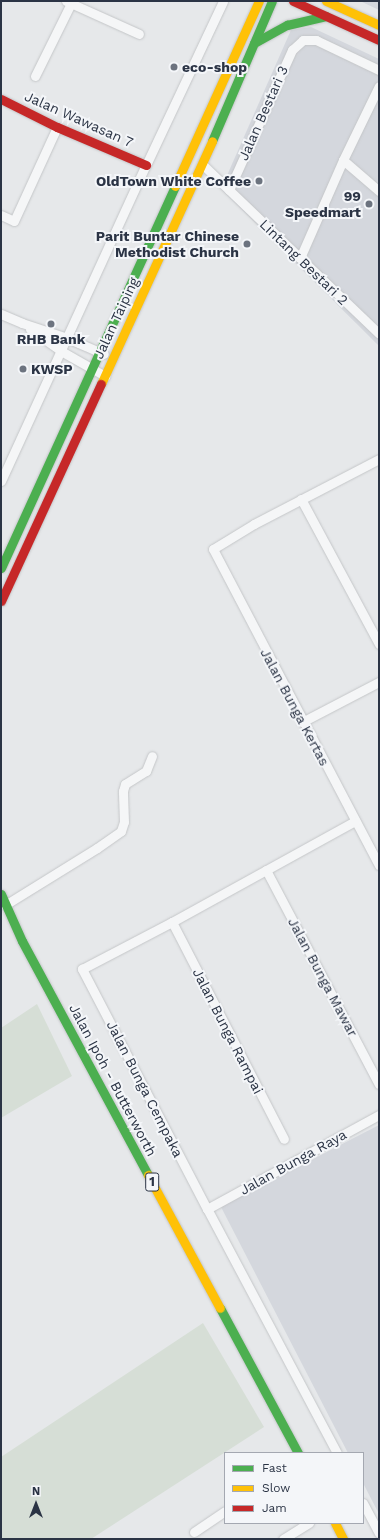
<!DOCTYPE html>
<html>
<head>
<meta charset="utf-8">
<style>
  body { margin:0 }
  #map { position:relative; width:380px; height:1540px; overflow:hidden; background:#e6e8ea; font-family:"Work Sans",sans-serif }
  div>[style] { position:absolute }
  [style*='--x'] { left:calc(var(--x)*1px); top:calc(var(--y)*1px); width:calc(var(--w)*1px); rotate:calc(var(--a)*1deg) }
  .built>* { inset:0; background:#d4d7dd }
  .green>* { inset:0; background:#d6ded6 }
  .roads { filter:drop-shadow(0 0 1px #c4c6c8) drop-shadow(0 0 1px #c4c6c8) }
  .street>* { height:9px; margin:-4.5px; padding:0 4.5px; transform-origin:4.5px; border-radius:4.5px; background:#f5f6f7 }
  .fast>* { height:9px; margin:-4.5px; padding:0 4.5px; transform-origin:4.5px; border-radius:4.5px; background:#4caf50 }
  .slow>* { height:9px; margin:-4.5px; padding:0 4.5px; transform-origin:4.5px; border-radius:4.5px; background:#ffc107 }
  .jam>* { height:9px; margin:-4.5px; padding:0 4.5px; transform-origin:4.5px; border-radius:4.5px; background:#c62828 }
  .dots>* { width:11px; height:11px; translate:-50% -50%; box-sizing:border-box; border:2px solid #f4f6f9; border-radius:50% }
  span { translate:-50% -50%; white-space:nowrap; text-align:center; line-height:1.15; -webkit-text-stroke:4px #f4f6f9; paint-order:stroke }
  .shield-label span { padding:1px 3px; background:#f4f6f9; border:1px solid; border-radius:3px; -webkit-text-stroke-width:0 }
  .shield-label { font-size:13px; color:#2b3445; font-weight:700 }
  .poi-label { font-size:14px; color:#2b3445; font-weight:700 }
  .left { translate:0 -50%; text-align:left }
  .right { translate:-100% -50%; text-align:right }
  .street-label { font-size:14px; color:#2b3445 }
  .frame { position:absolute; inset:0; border:2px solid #2b3445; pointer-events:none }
  .legend { position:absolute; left:224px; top:1452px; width:140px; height:72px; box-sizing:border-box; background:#f4f6f9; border:1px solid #a4a8b1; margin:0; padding:5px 7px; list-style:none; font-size:12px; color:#2b3445 }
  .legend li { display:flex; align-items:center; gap:8px; height:20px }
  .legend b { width:20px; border:1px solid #a4a8b1 }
  .north { position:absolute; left:16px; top:1484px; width:40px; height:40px; -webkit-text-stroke:3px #f4f6f9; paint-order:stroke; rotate:0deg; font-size:11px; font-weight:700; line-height:16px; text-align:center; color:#2b3445 }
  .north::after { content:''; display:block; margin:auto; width:14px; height:18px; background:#2b3445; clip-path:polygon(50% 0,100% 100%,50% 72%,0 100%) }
</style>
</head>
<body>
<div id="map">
  <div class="built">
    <div style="clip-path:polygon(360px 1px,379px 1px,379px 10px)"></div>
    <div style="clip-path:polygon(311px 27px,379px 59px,379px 346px,221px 189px,291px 30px)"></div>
    <div style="clip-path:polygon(379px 1125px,379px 1514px,363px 1483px,363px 1453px,348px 1453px,221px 1207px)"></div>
  </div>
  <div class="green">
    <div style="clip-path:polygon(37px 1004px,72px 1076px,1px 1118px,1px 1028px)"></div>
    <div style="clip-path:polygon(203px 1323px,264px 1427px,91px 1539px,1px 1539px,1px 1457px)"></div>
  </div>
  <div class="roads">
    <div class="street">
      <div style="--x:66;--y:1;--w:80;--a:24.3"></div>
      <div style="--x:35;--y:76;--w:81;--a:-63.7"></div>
      <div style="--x:343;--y:160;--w:48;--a:40.7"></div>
      <div style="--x:202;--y:164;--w:245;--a:43.8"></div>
      <div style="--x:229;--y:190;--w:154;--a:-65.8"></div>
      <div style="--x:292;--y:50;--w:15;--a:-42"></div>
      <div style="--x:303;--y:40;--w:13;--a:0"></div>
      <div style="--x:316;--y:40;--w:70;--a:25.5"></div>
      <div style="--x:1;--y:215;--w:14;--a:25"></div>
      <div style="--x:14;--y:221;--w:103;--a:-65.4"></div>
      <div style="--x:300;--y:258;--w:107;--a:-66.3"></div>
      <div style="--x:343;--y:160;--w:82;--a:-64.1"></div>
      <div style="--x:1;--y:314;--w:23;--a:23"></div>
      <div style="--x:22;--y:323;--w:47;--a:18.4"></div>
      <div style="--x:67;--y:338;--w:40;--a:23.4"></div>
      <div style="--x:30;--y:329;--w:38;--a:35"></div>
      <div style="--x:61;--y:351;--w:51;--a:29.6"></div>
      <div style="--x:379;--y:459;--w:141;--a:152.5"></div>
      <div style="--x:254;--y:524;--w:48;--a:148.6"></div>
      <div style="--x:213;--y:549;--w:357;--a:62.3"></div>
      <div style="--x:1;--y:481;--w:348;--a:-65.4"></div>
      <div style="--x:146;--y:165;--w:181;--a:-64.8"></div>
      <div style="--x:301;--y:499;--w:165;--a:61.7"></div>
      <div style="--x:302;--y:722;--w:87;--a:-27.5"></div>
      <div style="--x:266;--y:870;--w:242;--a:62.2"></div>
      <div style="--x:5;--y:905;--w:108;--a:-31.8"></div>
      <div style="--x:97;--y:848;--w:29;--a:-35"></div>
      <div style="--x:121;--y:831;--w:9;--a:-72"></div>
      <div style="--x:124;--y:822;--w:31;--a:-92"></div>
      <div style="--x:123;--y:791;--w:7;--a:-74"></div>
      <div style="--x:125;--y:784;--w:25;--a:-32"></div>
      <div style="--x:146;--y:771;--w:16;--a:-68"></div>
      <div style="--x:172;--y:922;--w:244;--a:62.7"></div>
      <div style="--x:207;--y:1209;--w:196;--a:-28.7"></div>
      <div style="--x:337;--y:1453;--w:276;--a:-118"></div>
      <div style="--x:207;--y:1209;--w:271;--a:-117.5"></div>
      <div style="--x:82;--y:969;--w:102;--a:-27.6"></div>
      <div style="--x:172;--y:922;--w:209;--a:-28.9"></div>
      <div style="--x:363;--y:1503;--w:34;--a:62"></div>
      <div style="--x:194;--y:1532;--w:37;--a:-34"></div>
      <div style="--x:283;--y:1539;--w:31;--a:-32"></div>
    </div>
    <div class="fast">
      <div style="--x:254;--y:43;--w:38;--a:-29"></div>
      <div style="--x:287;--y:25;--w:40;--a:-13"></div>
      <div style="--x:212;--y:141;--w:152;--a:-66.8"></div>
      <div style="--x:1;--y:568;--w:420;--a:-65.5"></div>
      <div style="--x:1;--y:894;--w:51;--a:65.9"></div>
      <div style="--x:22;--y:941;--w:266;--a:61.7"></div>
      <div style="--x:220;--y:1308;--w:165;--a:61.7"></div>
    </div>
    <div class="slow">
      <div style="--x:326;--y:1;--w:58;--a:24.4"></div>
      <div style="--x:175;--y:186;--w:203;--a:-65.6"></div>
      <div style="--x:101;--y:384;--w:267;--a:-65.4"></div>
      <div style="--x:148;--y:1175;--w:151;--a:61.6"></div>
      <div style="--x:335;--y:1523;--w:18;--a:63"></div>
    </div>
    <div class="jam">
      <div style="--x:293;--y:1;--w:94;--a:24.4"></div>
      <div style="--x:1;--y:99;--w:63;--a:26.6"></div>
      <div style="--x:57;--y:127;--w:97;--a:23.1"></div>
      <div style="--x:1;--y:601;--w:239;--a:-65.3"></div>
    </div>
  </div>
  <div class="dots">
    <div style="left:174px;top:67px;background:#6c737f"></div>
    <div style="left:259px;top:181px;background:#6c737f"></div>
    <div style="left:369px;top:204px;background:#6c737f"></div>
    <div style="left:247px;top:244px;background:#6c737f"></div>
    <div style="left:51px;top:324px;background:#6c737f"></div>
    <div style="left:23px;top:369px;background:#6c737f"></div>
  </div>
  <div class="shield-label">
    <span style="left:152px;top:1182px">1</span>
  </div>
  <div class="poi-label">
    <span class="left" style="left:182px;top:67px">eco-shop</span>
    <span class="right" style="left:251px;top:181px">OldTown White Coffee</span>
    <span class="right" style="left:361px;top:204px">99<br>Speedmart</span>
    <span class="right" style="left:239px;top:244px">Parit Buntar Chinese<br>Methodist Church</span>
    <span style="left:51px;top:339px">RHB Bank</span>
    <span class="left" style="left:31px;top:369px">KWSP</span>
  </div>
  <div class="street-label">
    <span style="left:263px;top:113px;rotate:-66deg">Jalan Bestari 3</span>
    <span style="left:79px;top:119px;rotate:24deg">Jalan Wawasan 7</span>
    <span style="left:304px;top:262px;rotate:44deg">Lintang Bestari 2</span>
    <span style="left:116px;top:318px;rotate:-65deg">Jalan Taiping</span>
    <span style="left:295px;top:707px;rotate:62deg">Jalan Bunga Kertas</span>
    <span style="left:323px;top:977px;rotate:62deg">Jalan Bunga Mawar</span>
    <span style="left:228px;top:1031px;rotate:63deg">Jalan Bunga Rampai</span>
    <span style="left:113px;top:1080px;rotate:62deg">Jalan Ipoh - Butterworth</span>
    <span style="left:145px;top:1089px;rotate:63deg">Jalan Bunga Cempaka</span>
    <span style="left:293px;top:1162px;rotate:-29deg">Jalan Bunga Raya</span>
  </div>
  <div class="frame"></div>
  <ul class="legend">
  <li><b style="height:5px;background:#4caf50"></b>Fast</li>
  <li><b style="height:5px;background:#ffc107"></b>Slow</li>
  <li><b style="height:5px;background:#c62828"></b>Jam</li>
  </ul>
  <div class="north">N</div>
</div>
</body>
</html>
